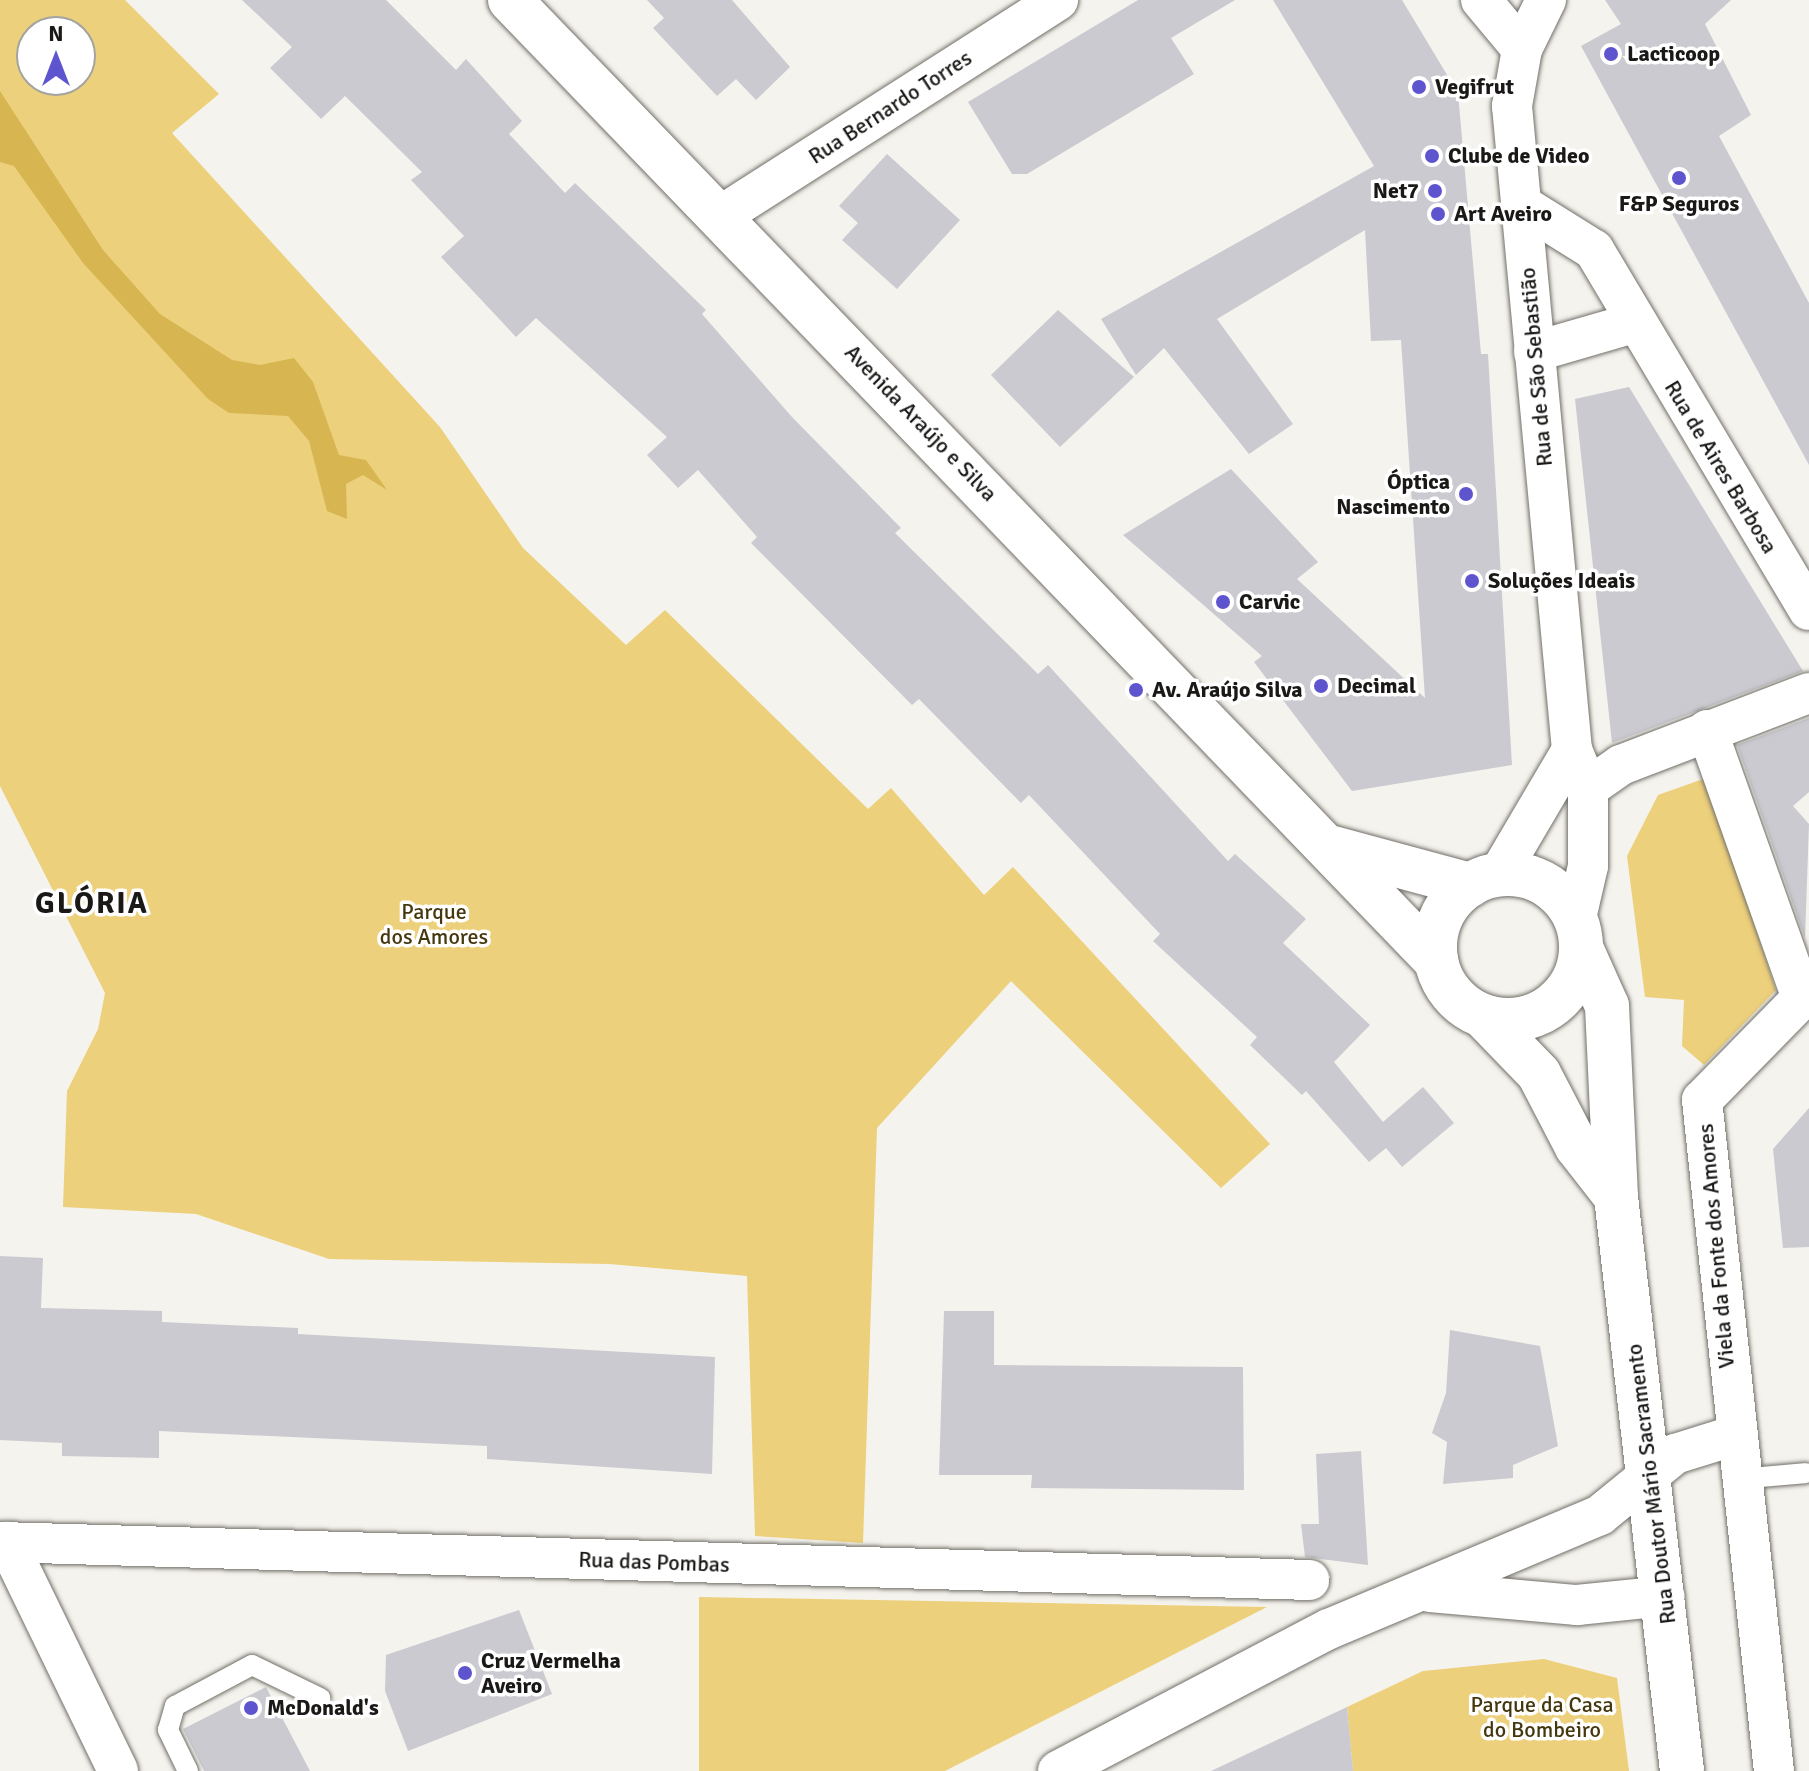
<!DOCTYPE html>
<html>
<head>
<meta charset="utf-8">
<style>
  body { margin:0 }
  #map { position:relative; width:1809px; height:1771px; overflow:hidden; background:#f5f3ed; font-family:Signika,sans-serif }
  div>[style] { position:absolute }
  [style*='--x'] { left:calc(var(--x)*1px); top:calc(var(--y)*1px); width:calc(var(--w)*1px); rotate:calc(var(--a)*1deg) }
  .green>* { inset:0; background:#edd07b }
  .water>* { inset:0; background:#d7b652 }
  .building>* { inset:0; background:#cacad0 }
  .roads { filter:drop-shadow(0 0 2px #716f69) drop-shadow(0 0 2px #716f69) }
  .lane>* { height:20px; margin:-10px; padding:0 10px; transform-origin:10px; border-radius:10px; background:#fff }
  .street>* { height:40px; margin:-20px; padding:0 20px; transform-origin:20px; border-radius:20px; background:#fff }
  .secondary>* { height:44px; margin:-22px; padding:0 22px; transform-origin:22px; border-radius:22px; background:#fff }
  .secondary>.ring { margin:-22px; padding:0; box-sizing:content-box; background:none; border:44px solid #fff; border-radius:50% }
  .dots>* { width:22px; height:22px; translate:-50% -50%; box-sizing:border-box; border:4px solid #fff; border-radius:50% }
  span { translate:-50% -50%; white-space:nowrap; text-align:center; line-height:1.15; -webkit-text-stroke:7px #fff; paint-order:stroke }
  .poi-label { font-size:22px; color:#1a1917; font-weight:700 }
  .left { translate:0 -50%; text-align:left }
  .right { translate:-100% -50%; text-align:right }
  .street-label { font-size:22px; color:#1a1917 }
  .park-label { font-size:22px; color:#46380e }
  .district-label { font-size:30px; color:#1a1917; font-weight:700; letter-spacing:2px }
  .north { position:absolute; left:16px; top:16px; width:80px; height:80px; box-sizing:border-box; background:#fff; border:2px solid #a3a3a2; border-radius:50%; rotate:0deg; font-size:22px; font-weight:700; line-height:32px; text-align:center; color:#1a1917 }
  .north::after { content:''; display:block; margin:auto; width:28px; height:36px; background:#5e54cd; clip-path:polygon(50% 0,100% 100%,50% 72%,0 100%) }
</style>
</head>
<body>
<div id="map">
  <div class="green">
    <div style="clip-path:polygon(evenodd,0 0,125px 0,219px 94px,172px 133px,440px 427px,523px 548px,626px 645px,665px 610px,868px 809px,891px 788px,984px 895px,1013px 867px,1270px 1144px,1221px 1188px,1011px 981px,877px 1128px,863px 1543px,755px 1536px,747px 1276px,609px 1264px,329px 1259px,196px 1214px,63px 1207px,67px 1091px,98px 1029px,105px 993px,0 786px,0 0,32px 32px,80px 32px,80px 80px,32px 80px,32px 32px)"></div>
    <div style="clip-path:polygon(1706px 778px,1776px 990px,1704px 1065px,1682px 1046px,1684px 1000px,1645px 997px,1627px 856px,1658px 795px)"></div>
    <div style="clip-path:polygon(699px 1597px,1267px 1607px,945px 1771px,699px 1771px)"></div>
    <div style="clip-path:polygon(1544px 1659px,1617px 1678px,1629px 1771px,1353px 1771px,1347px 1707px,1423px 1671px)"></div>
  </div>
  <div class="water">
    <div style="clip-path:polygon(0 91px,103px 250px,160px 314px,232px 360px,260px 365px,294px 358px,313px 382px,339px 455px,366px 460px,387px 490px,363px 475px,346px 484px,347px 519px,327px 511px,309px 441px,288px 416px,229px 413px,208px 399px,83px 263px,14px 166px,0 162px)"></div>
  </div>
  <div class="building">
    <div style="clip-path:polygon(242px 0,386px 0,456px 70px,466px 59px,522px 121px,509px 134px,565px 193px,575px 183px,706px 310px,702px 314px,792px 417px,901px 528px,895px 533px,1038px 674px,1048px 665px,1228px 861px,1235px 854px,1306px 919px,1283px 943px,1370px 1025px,1334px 1062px,1383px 1122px,1423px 1087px,1454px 1123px,1402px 1167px,1386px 1148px,1369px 1162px,1306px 1091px,1302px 1095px,1250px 1045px,1257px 1037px,1153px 941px,1160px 934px,1029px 795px,1021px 803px,919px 699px,912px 705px,751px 543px,757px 537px,698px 470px,678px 488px,647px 455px,667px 437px,536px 318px,516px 337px,441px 257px,464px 236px,411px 180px,422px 172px,345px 96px,321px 119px,270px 68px,292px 47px)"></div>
    <div style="clip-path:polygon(647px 0,732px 0,790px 67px,756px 100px,736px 79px,717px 96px,653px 28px,664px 18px)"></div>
    <div style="clip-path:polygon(1138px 0,1235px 0,1171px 38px,1194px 74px,1027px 174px,1012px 174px,968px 102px)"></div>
    <div style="clip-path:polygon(1273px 0,1402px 0,1458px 93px,1481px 354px,1488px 354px,1512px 765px,1352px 791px,1254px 662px,1262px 656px,1123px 535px,1231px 469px,1318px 562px,1297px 579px,1425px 698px,1401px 340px,1371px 341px,1365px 230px,1217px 319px,1293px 424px,1249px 454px,1164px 348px,1136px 375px,1101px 319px,1374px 166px)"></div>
    <div style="clip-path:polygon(1605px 0,1731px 0,1705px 24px,1751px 115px,1719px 136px,1809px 303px,1809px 465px,1581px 46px,1621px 24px)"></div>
    <div style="clip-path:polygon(887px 154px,960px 220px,897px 289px,842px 240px,858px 223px,839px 206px)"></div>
    <div style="clip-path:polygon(1058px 310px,1134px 377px,1060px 447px,991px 375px)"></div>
    <div style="clip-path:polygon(1629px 387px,1803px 671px,1612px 743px,1575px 399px)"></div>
    <div style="clip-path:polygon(1809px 718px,1809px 792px,1793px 806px,1809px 824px,1805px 938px,1737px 745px)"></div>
    <div style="clip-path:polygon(1809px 1108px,1809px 1247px,1783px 1248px,1773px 1149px)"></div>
    <div style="clip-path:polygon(0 1256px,43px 1258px,41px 1308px,162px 1311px,162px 1322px,298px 1328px,298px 1334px,715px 1357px,712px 1474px,487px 1459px,487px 1446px,159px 1431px,159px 1458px,62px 1456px,62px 1443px,0 1440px)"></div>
    <div style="clip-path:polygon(944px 1311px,994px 1311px,994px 1365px,1243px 1367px,1244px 1490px,1031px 1488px,1032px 1475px,939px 1475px)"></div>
    <div style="clip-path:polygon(1450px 1330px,1540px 1346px,1558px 1446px,1513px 1465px,1513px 1478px,1443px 1484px,1447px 1442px,1432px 1433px,1446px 1393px)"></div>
    <div style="clip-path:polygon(1361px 1451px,1368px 1565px,1305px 1557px,1301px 1524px,1319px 1524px,1316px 1454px)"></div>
    <div style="clip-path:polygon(519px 1610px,552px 1694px,408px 1751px,385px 1691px,386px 1655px)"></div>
    <div style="clip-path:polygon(266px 1687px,310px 1771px,204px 1771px,183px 1729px)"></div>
    <div style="clip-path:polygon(1347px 1707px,1353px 1771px,1211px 1771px)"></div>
  </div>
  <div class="roads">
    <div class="lane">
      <div style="--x:1738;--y:1479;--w:68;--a:-5"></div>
      <div style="--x:188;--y:1771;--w:46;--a:-116"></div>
      <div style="--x:168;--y:1730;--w:25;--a:-74"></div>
      <div style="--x:175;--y:1706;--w:87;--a:-28"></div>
      <div style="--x:252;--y:1665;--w:76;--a:25.9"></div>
    </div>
    <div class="street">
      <div style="--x:1481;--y:0;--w:64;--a:50.1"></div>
      <div style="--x:1546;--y:0;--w:55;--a:116.1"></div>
      <div style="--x:1522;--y:49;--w:58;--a:100"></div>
      <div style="--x:1512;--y:106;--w:647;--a:84.68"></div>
      <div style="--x:1572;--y:750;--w:41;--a:67.2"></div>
      <div style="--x:1588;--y:788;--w:78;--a:90"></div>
      <div style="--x:1588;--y:866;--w:53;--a:103"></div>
      <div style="--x:1522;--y:205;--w:85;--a:32"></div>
      <div style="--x:1594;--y:250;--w:419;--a:59.2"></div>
      <div style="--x:722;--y:215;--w:399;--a:-32.6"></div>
      <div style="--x:1534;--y:352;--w:104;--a:-16.2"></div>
      <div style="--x:1707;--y:730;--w:284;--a:70.5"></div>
      <div style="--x:1802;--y:998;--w:143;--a:134.4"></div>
      <div style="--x:1702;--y:1100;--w:675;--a:83.88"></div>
      <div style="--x:1588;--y:788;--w:40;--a:-34.9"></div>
      <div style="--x:1621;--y:765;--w:201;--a:-21"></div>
      <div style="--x:1499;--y:874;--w:144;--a:-59.5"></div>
      <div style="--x:0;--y:1542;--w:1310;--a:1.66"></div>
      <div style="--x:7;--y:1542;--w:254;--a:64.1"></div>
      <div style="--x:1430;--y:1592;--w:148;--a:5.1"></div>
      <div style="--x:1577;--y:1605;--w:88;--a:-5.8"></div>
      <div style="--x:1058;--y:1771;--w:306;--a:-27.7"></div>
      <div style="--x:1329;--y:1629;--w:294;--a:-22.8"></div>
      <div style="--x:1600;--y:1515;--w:97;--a:-39.1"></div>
      <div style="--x:1675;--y:1454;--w:61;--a:-17.2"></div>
    </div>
    <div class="secondary">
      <div style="--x:510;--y:0;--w:1335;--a:46.06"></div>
      <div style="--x:1333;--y:848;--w:142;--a:15.1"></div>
      <div class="ring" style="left:1435px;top:874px;width:102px;height:102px"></div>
      <div style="--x:1582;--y:950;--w:61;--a:65.9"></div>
      <div style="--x:1607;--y:1006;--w:191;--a:87.3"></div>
      <div style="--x:1616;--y:1197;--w:578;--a:83.44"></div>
      <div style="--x:1484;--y:1017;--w:79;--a:46"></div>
      <div style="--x:1539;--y:1074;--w:82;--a:62.5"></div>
      <div style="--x:1577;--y:1147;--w:63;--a:52"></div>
    </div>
  </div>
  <div class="dots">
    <div style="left:1611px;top:54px;background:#5e54cd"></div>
    <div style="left:1419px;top:87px;background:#5e54cd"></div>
    <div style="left:1432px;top:156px;background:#5e54cd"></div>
    <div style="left:1679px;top:178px;background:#5e54cd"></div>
    <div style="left:1435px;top:191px;background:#5e54cd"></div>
    <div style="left:1438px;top:214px;background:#5e54cd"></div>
    <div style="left:1466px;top:494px;background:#5e54cd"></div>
    <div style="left:1472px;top:581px;background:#5e54cd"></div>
    <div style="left:1223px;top:602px;background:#5e54cd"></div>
    <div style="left:1321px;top:686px;background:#5e54cd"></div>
    <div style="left:1136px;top:690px;background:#5e54cd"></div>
    <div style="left:465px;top:1673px;background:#5e54cd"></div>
    <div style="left:251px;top:1708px;background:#5e54cd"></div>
  </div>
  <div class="poi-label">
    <span class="left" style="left:1627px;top:54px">Lacticoop</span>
    <span class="left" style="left:1435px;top:87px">Vegifrut</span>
    <span class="left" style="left:1448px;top:156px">Clube de Video</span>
    <span class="right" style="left:1419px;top:191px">Net7</span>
    <span style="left:1679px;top:204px">F&amp;P Seguros</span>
    <span class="left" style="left:1454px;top:214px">Art Aveiro</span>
    <span class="right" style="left:1450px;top:494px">Óptica<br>Nascimento</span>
    <span class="left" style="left:1488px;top:581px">Soluções Ideais</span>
    <span class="left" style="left:1239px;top:602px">Carvic</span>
    <span class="left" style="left:1337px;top:686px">Decimal</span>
    <span class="left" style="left:1152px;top:690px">Av. Araújo Silva</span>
    <span class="left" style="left:481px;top:1673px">Cruz Vermelha<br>Aveiro</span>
    <span class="left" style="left:267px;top:1708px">McDonald's</span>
  </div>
  <div class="street-label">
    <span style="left:890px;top:107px;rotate:-33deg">Rua Bernardo Torres</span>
    <span style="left:1536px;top:367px;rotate:-95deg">Rua de São Sebastião</span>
    <span style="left:921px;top:423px;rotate:46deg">Avenida Araújo e Silva</span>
    <span style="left:1721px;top:467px;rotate:59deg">Rua de Aires Barbosa</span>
    <span style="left:1716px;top:1246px;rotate:-95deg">Viela da Fonte dos Amores</span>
    <span style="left:1651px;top:1484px;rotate:-97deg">Rua Doutor Mário Sacramento</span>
    <span style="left:654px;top:1562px;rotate:2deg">Rua das Pombas</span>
  </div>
  <div class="park-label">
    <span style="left:434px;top:924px">Parque<br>dos Amores</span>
    <span style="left:1542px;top:1717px">Parque da Casa<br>do Bombeiro</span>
  </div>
  <div class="district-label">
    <span style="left:92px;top:904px">GLÓRIA</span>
  </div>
  <div class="north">N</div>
</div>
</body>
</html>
